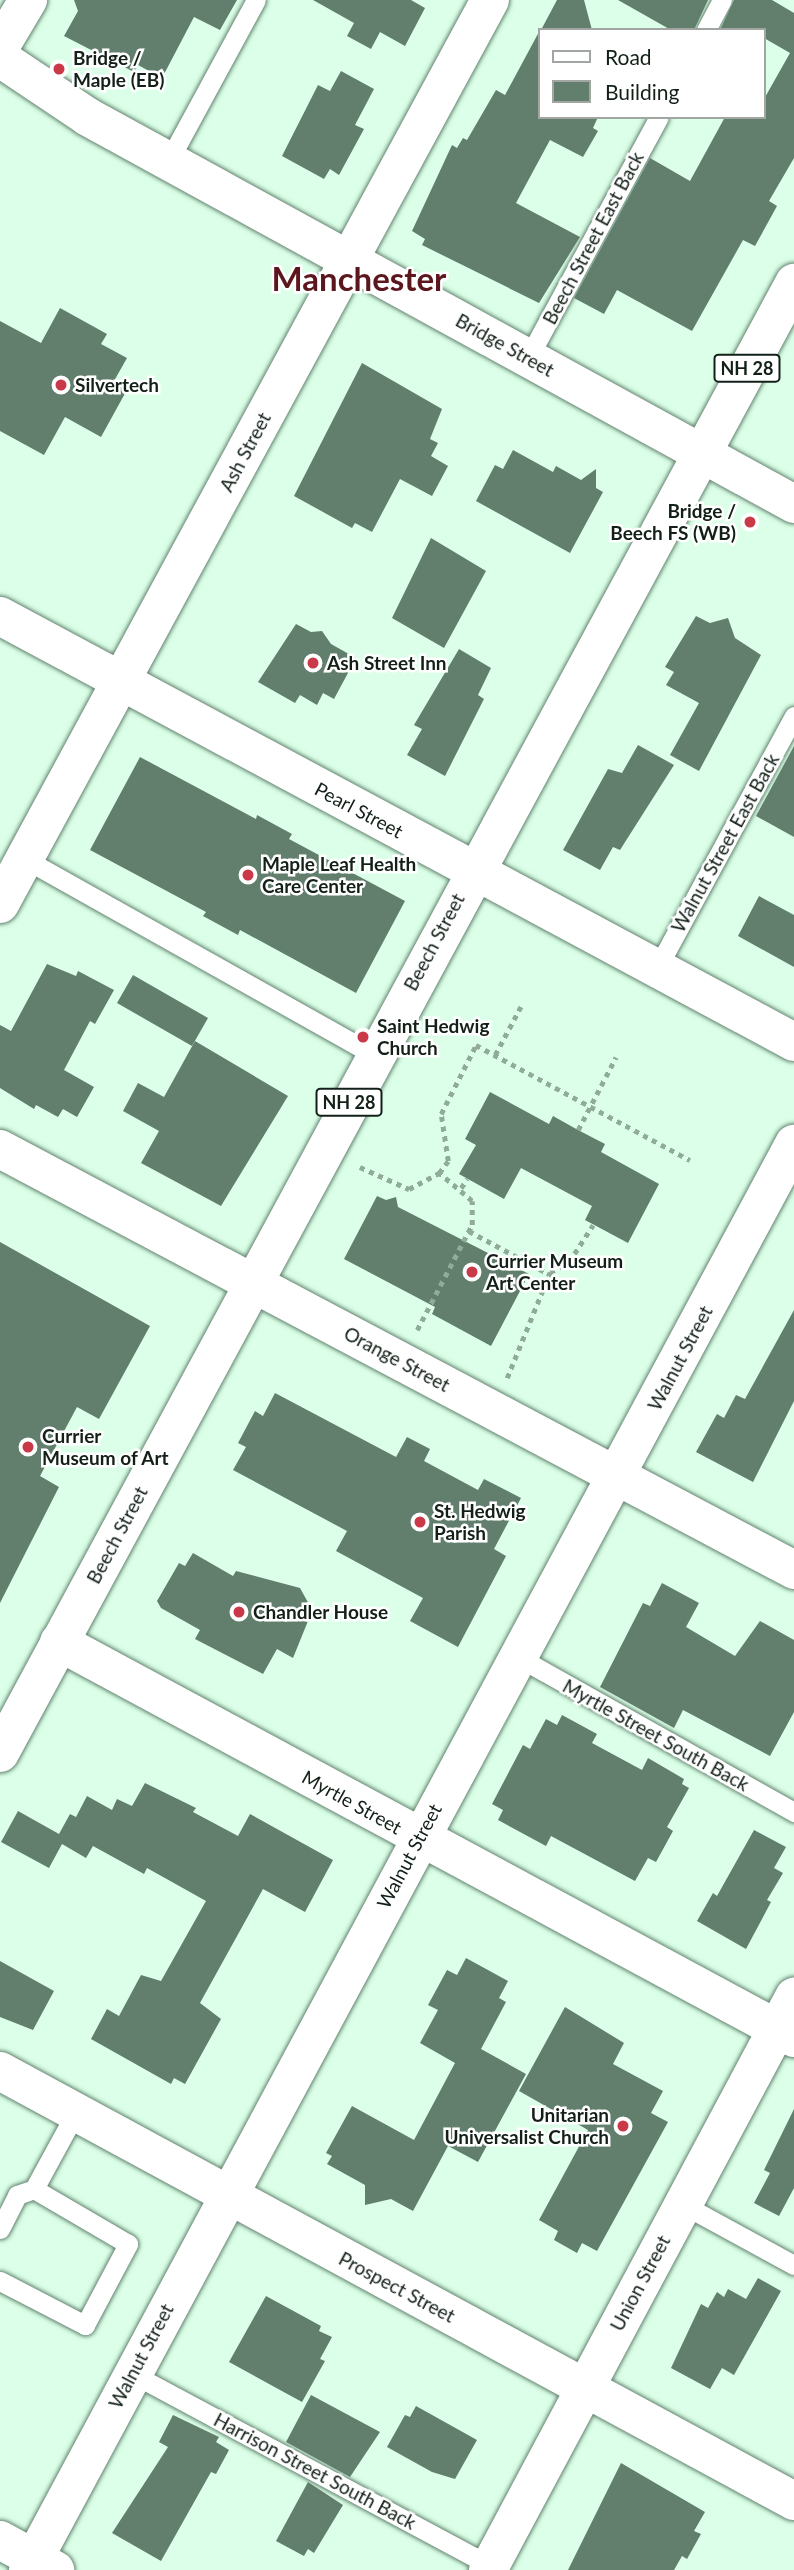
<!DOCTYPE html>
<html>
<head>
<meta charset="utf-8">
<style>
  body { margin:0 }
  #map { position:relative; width:794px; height:2570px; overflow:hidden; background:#dbffe8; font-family:Lato,sans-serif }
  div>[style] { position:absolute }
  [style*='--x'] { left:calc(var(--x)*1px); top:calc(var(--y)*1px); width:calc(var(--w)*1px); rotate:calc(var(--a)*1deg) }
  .building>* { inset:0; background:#627e6d }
  .path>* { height:4.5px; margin-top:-2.25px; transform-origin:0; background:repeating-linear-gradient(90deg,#90ab9a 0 5px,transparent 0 10px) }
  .roads { filter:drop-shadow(0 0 2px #63836f) drop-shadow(0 0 2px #63836f) }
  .service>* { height:19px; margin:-9.5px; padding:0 9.5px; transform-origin:9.5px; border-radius:9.5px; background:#fff }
  .minor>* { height:38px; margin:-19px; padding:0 19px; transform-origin:19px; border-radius:19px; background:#fff }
  .tertiary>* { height:38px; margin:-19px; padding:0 19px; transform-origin:19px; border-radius:19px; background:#fff }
  .secondary>* { height:38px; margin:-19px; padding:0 19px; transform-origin:19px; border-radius:19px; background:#fff }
  .primary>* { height:38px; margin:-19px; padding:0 19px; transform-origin:19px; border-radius:19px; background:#fff }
  .dots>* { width:19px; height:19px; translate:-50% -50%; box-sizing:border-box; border:4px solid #fff; border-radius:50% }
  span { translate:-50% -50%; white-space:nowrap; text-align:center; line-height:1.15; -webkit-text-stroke:5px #fff; paint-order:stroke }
  .shield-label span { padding:2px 5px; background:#fff; border:2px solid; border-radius:5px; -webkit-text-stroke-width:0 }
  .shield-label { font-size:18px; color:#132018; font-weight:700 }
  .poi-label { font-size:19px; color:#132018; font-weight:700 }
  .left { translate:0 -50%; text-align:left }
  .right { translate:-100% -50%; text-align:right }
  .street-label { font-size:19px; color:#132018 }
  .town-label { font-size:33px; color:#5c171e; font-weight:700 }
  .legend { position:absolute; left:538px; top:28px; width:228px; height:91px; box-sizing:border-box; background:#fff; border:2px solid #a1a6a3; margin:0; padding:9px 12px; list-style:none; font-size:21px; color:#132018 }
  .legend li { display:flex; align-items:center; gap:14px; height:35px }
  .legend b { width:35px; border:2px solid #a1a6a3 }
</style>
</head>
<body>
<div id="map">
  <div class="building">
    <div style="clip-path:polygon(74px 0,237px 0,220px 30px,194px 17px,162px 78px,138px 65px,134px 72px,64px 36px,78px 11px)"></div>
    <div style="clip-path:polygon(313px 0,411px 0,425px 8px,405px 46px,380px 32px,371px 49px,347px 36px,354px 23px)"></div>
    <div style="clip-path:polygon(557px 0,584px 0,592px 30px,541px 30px)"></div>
    <div style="clip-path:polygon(618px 0,708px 0,694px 30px,671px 30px)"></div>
    <div style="clip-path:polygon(734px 0,772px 0,794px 13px,794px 158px,769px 201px,777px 206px,755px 246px,743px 240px,692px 331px,617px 290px,604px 314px,574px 298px,650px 158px,690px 181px,725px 117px,764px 117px,764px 99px,790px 53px,764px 38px,764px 30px,720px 30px)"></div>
    <div style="clip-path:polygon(540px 30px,540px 117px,598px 117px,593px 128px,598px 131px,583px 157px,550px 140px,516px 203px,580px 237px,539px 303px,422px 245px,425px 239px,412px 231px,452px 145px,457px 148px,463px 138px,467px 140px,496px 90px,505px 95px)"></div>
    <div style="clip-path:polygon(341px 71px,374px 89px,355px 125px,364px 129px,339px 175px,330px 169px,324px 179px,282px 156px,318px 85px,330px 91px)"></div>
    <div style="clip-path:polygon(60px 308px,107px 334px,101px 344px,127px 358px,114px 381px,128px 388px,101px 437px,65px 417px,44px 455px,0 431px,0 321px,41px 343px)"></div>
    <div style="clip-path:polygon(362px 363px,442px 409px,430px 439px,438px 443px,431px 456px,448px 466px,432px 496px,400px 479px,372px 532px,355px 523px,352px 528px,294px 496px)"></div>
    <div style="clip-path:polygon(513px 450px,553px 472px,556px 466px,581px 480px,596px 469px,596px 488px,603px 492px,570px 553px,476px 501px,495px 465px,503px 469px)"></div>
    <div style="clip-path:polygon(431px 538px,486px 571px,444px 648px,392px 618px)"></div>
    <div style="clip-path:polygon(696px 616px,710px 623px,728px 618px,735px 638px,761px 655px,699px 771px,670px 755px,699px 703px,666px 685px,674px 672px,665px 667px)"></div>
    <div style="clip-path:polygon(296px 624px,311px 632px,322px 631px,331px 644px,356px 658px,334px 699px,323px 693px,317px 705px,300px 695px,295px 703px,258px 682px)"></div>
    <div style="clip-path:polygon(459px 649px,491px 668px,478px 695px,484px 699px,445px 776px,407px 755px,422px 729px,414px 725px)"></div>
    <div style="clip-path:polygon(638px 745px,674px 765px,620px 850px,613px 847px,600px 870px,563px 850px,608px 769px,622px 773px)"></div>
    <div style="clip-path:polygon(794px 746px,794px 837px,756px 816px)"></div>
    <div style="clip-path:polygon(140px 757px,256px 819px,257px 815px,292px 834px,289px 839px,405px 901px,356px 993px,240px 930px,238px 935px,203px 916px,206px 912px,90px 850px)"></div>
    <div style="clip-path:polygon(759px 896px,794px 915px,794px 967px,738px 936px)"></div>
    <div style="clip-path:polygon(47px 964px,76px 976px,78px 971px,114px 990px,95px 1024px,90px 1021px,64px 1070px,94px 1087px,77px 1117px,63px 1109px,58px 1117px,36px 1105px,34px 1109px,0 1088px,0 1025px,11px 1031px)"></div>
    <div style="clip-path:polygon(133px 975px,208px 1018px,192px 1046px,117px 1003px)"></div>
    <div style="clip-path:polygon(195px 1041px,288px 1096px,221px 1206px,141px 1163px,159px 1131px,123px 1111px,138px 1083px,164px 1097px)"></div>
    <div style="clip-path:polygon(490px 1092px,549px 1124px,553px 1116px,578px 1130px,605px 1144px,601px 1152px,659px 1184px,628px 1243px,585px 1220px,592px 1206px,521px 1168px,504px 1199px,459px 1174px,476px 1145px,465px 1139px)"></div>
    <div style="clip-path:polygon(377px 1196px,386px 1200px,396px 1197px,398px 1207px,529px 1274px,491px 1346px,432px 1314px,435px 1307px,344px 1259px)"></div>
    <div style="clip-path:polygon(0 1242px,150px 1326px,99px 1419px,77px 1407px,40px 1476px,59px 1487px,0 1603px)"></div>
    <div style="clip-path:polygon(794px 1310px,794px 1401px,753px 1482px,696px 1452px,717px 1414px,724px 1418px,736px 1395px,745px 1399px)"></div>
    <div style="clip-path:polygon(275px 1393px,396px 1457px,407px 1437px,430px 1449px,424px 1461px,478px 1490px,484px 1479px,521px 1498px,494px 1549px,506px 1556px,458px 1647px,410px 1621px,423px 1598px,336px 1551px,347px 1531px,233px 1470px,246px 1447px,238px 1443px,255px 1411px,263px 1416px)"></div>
    <div style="clip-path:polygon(193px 1553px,233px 1576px,236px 1571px,300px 1588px,310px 1606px,310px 1616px,293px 1658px,277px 1649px,263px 1674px,195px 1639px,200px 1630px,161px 1608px,157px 1601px,179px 1563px,185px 1566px)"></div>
    <div style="clip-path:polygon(662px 1583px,699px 1603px,686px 1627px,735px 1656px,760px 1621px,794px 1640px,794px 1712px,770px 1756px,683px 1710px,674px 1728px,600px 1687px,643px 1603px,650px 1606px)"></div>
    <div style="clip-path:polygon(562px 1715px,597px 1734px,592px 1743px,642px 1770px,648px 1758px,684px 1779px,682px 1784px,689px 1788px,667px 1827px,673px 1831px,656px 1862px,648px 1858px,635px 1881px,551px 1836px,546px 1846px,498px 1820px,503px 1810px,492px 1804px,523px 1745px,530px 1749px,546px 1719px,557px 1725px)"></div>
    <div style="clip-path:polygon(145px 1783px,196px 1808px,193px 1812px,238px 1836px,250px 1814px,333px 1860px,305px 1912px,263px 1889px,200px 2003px,221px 2019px,185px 2084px,174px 2078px,171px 2084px,91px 2039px,107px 2009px,119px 2016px,141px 1975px,161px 1981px,206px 1901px,147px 1868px,144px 1874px,93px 1846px,86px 1858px,62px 1844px,49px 1868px,1px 1842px,18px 1811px,59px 1834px,70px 1814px,76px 1817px,87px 1796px,112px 1810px,117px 1799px,132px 1806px)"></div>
    <div style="clip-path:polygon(754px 1830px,786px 1847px,774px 1868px,783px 1873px,767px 1900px,771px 1902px,746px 1949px,697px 1921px,713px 1893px,717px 1896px)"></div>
    <div style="clip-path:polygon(466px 1958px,508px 1981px,499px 1998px,506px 2002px,481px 2049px,526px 2074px,478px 2162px,448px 2146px,413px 2211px,391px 2199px,365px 2205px,365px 2185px,327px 2164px,332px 2156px,326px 2153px,352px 2106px,414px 2140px,455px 2063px,420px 2043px,438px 2010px,428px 2005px,447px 1970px,457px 1975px)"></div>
    <div style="clip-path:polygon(0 1961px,54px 1991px,33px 2030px,0 2017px)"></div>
    <div style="clip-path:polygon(565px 2007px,624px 2043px,613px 2064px,663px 2091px,651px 2113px,668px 2122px,597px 2251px,582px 2243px,577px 2253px,554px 2240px,558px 2231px,539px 2220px,588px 2130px,519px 2091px)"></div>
    <div style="clip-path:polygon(794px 2109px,794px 2188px,779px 2216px,754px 2203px,770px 2173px,764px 2170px)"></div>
    <div style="clip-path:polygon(758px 2278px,781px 2291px,734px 2375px,722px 2368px,710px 2389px,671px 2368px,701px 2304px,708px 2308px,717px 2292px,724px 2297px,728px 2289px,746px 2299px)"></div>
    <div style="clip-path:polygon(266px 2296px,321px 2326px,319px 2331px,332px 2337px,320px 2359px,325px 2361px,302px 2402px,229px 2362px)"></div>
    <div style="clip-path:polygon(311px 2395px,380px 2432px,350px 2477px,286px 2442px)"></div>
    <div style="clip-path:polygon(416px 2406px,477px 2440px,455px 2479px,432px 2472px,387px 2447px,405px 2415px,410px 2417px)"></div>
    <div style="clip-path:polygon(173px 2415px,219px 2437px,216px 2442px,229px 2450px,216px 2474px,211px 2472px,161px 2561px,112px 2533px,168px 2447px,159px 2442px)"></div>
    <div style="clip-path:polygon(621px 2463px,705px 2512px,694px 2531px,701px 2534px,687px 2559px,682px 2556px,674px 2570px,568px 2570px)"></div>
    <div style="clip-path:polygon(308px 2482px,343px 2505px,314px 2553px,308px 2549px,304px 2556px,276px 2541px)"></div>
  </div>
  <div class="path">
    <div style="--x:495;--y:1055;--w:55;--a:-62"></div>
    <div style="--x:578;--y:1130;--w:82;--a:-62.5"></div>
    <div style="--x:360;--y:1167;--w:54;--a:24.2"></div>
    <div style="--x:409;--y:1189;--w:34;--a:-28"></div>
    <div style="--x:439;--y:1173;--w:15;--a:-53"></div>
    <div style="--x:448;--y:1161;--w:48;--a:-98.5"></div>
    <div style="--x:441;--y:1114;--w:77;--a:-63.1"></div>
    <div style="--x:476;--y:1045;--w:243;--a:28.3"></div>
    <div style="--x:461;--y:1188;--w:11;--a:-56"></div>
    <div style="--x:469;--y:1231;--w:91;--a:28.3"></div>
    <div style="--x:417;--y:1330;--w:119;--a:-62.4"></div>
    <div style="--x:472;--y:1225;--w:24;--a:-90"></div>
    <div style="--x:472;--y:1201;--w:43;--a:-139.7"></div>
    <div style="--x:507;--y:1378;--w:114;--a:-67.9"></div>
    <div style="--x:550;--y:1272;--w:21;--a:-28"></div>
    <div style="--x:569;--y:1262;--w:44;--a:-57"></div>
  </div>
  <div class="roads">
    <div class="service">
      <div style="--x:706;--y:30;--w:34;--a:-62"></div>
      <div style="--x:169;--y:160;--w:182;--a:-61.5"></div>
      <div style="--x:528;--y:358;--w:274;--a:-61.5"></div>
      <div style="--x:25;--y:859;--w:400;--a:29.3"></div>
      <div style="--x:656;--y:970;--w:289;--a:-61.5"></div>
      <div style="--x:518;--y:1657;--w:317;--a:29.3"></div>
      <div style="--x:682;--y:2204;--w:128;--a:28.6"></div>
      <div style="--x:0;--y:2229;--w:38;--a:-63"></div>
      <div style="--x:17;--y:2195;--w:18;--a:-19"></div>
      <div style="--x:34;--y:2189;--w:88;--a:-61.4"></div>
      <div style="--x:0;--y:2281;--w:96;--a:27.4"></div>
      <div style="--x:85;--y:2325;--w:92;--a:-62"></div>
      <div style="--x:128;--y:2244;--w:109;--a:-149.7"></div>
      <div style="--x:131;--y:2373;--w:412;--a:28.2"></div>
    </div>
    <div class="minor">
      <div style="--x:0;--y:616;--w:901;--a:28.21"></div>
      <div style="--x:0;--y:904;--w:1028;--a:-61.54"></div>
      <div style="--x:0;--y:1149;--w:899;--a:27.93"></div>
      <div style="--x:59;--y:1642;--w:835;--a:28.31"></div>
      <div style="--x:0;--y:2071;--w:903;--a:28.44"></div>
      <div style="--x:0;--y:2540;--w:63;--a:28.6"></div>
      <div style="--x:28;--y:2570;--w:1619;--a:-61.76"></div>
    </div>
    <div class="tertiary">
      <div style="--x:488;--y:2570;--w:650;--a:-61.9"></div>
    </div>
    <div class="secondary">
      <div style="--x:0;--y:58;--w:106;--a:33.8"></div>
      <div style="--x:88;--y:117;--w:805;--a:28.73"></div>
    </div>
    <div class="primary">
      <div style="--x:0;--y:47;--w:55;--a:-59.2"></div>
      <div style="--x:0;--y:1753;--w:1671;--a:-61.62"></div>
    </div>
  </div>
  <div class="dots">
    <div style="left:59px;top:69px;background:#c93948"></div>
    <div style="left:61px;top:385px;background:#c93948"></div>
    <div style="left:750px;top:522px;background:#c93948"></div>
    <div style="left:313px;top:663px;background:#c93948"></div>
    <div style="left:248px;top:875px;background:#c93948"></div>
    <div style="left:363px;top:1037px;background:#c93948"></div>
    <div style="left:472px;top:1272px;background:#c93948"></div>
    <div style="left:28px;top:1447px;background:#c93948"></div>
    <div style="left:420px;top:1522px;background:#c93948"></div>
    <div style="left:239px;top:1612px;background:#c93948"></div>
    <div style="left:623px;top:2126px;background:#c93948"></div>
  </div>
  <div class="shield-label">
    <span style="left:747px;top:368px">NH 28</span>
    <span style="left:349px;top:1102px">NH 28</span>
  </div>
  <div class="poi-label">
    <span class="left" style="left:73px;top:69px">Bridge /<br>Maple (EB)</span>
    <span class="left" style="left:75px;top:385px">Silvertech</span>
    <span class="right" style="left:736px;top:522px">Bridge /<br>Beech FS (WB)</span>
    <span class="left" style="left:327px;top:663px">Ash Street Inn</span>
    <span class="left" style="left:262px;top:875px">Maple Leaf Health<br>Care Center</span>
    <span class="left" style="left:377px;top:1037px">Saint Hedwig<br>Church</span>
    <span class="left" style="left:486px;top:1272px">Currier Museum<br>Art Center</span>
    <span class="left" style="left:42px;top:1447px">Currier<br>Museum of Art</span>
    <span class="left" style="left:434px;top:1522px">St. Hedwig<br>Parish</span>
    <span class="left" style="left:253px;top:1612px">Chandler House</span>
    <span class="right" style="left:609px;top:2126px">Unitarian<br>Universalist Church</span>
  </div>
  <div class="street-label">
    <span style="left:593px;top:238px;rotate:-62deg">Beech Street East Back</span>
    <span style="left:505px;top:345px;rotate:29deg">Bridge Street</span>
    <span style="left:245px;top:452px;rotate:-62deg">Ash Street</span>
    <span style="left:359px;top:810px;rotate:28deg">Pearl Street</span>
    <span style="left:725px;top:843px;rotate:-61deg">Walnut Street East Back</span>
    <span style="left:434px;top:942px;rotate:-62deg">Beech Street</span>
    <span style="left:680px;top:1358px;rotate:-62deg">Walnut Street</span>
    <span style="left:397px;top:1359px;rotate:28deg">Orange Street</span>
    <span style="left:117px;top:1535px;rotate:-62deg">Beech Street</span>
    <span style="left:656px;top:1735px;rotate:29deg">Myrtle Street South Back</span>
    <span style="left:352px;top:1802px;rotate:29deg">Myrtle Street</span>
    <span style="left:409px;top:1856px;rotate:-62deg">Walnut Street</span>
    <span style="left:640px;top:2283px;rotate:-62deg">Union Street</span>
    <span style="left:397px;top:2287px;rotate:28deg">Prospect Street</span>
    <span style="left:141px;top:2356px;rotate:-62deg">Walnut Street</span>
    <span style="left:315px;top:2471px;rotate:28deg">Harrison Street South Back</span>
  </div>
  <div class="town-label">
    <span style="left:359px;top:279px">Manchester</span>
  </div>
  <ul class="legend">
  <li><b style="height:9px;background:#fff"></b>Road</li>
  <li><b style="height:19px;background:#627e6d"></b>Building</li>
  </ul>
</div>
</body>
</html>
